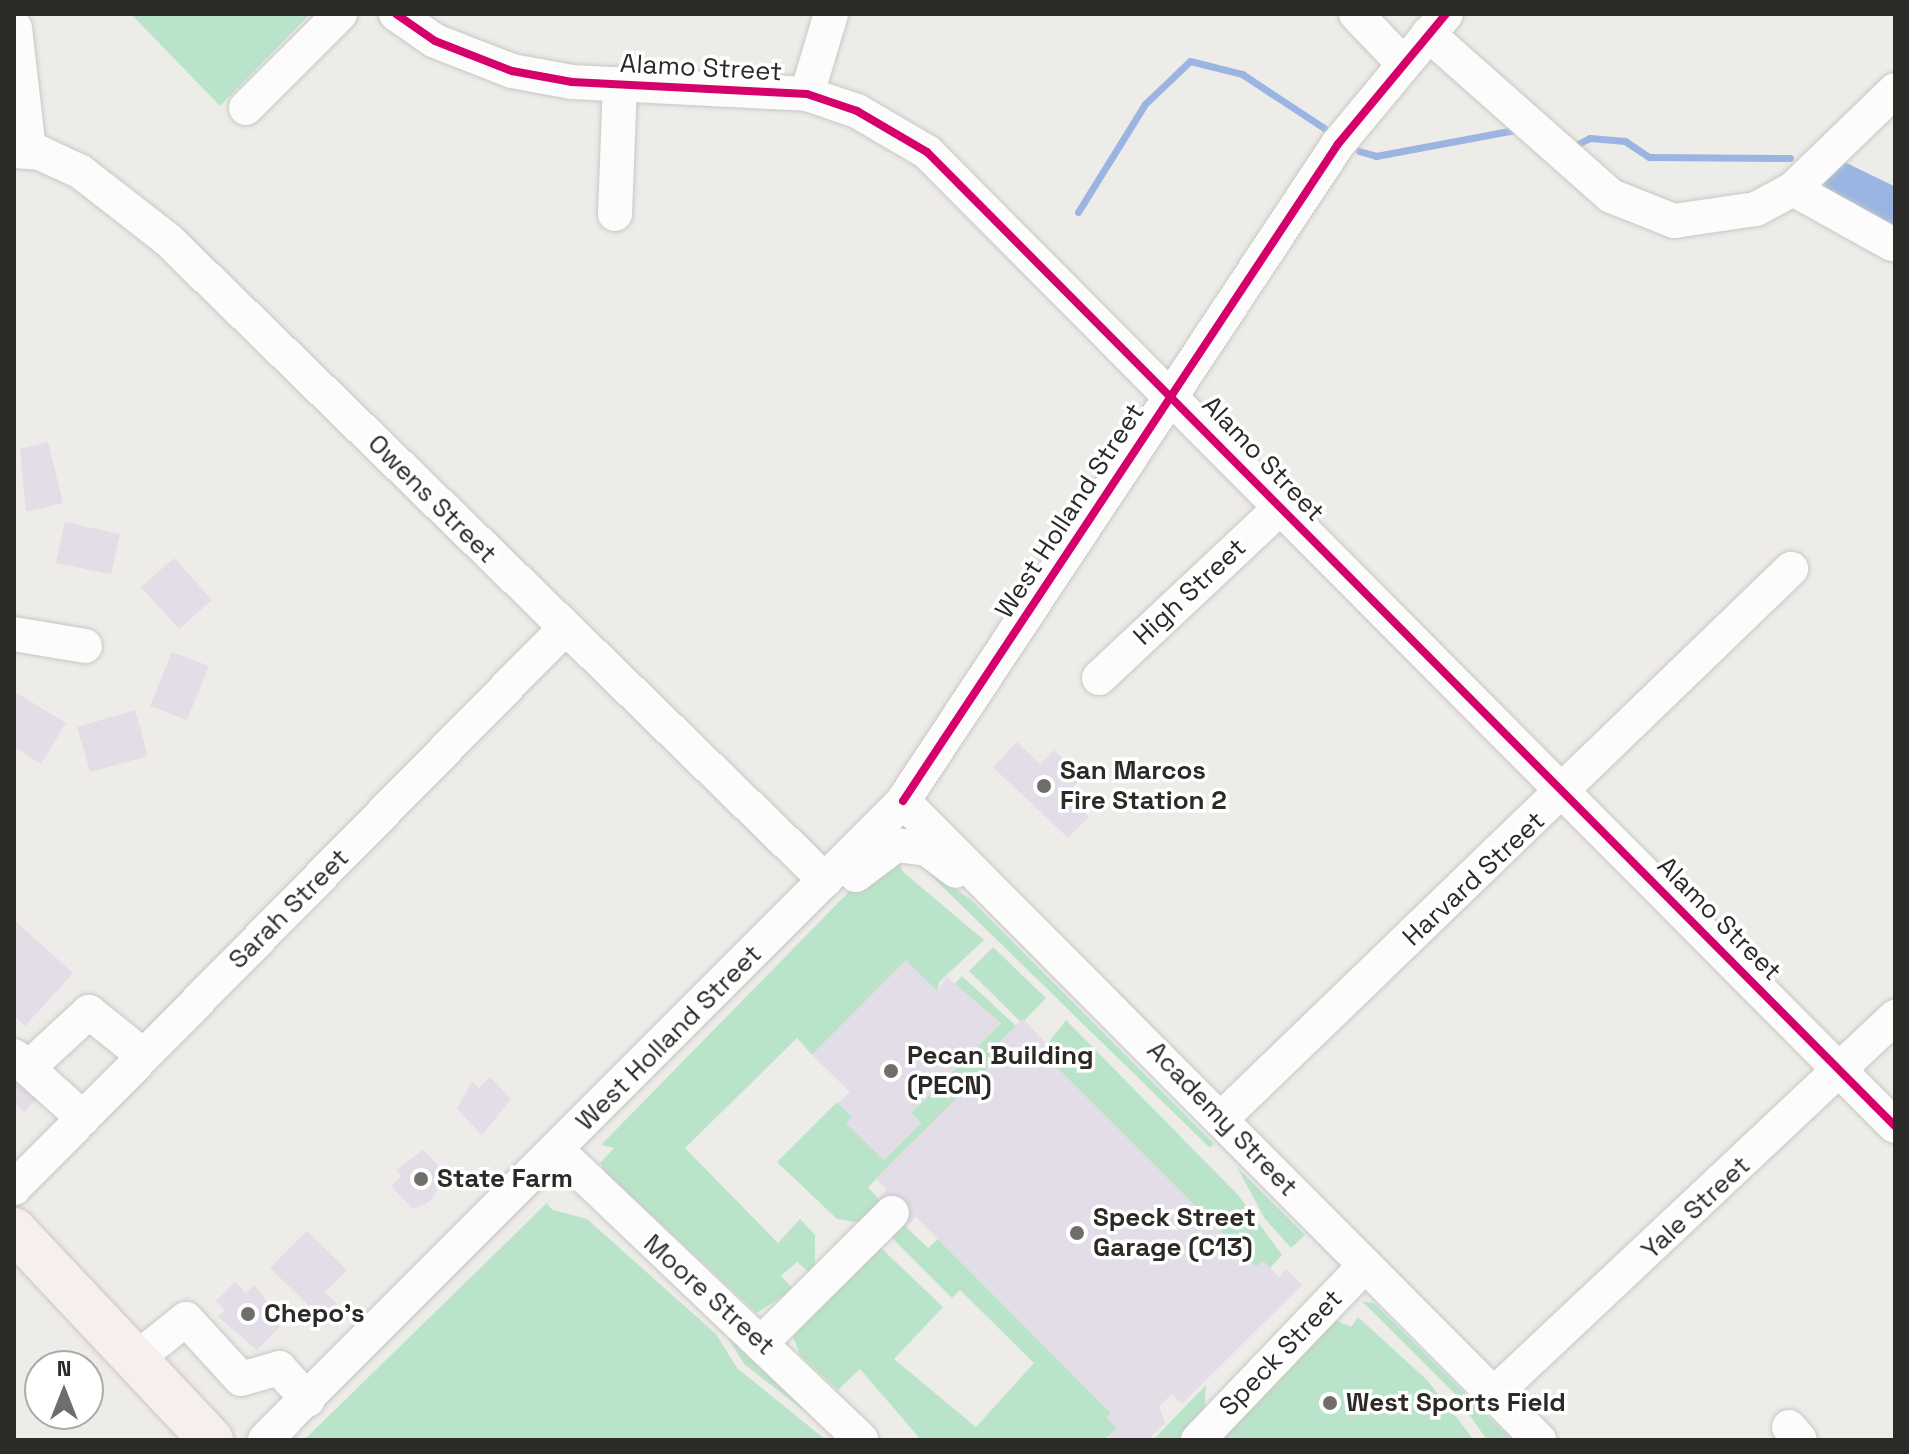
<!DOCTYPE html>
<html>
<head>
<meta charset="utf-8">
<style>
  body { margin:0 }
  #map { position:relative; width:1909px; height:1454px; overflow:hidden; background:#eeece8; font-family:"Space Grotesk",sans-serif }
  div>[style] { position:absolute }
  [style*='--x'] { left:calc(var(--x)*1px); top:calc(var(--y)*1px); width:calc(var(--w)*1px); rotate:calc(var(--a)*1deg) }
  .green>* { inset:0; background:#bae4ca }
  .stream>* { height:7px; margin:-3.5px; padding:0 3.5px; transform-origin:3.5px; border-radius:3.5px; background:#9bb5e2 }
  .river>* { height:42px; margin:-21px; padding:0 21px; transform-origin:21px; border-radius:21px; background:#9bb5e2 }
  .building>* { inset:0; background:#e2dde6 }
  .roads { filter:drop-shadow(0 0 2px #c8c7c4) drop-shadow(0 0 2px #c8c7c4) }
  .minor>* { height:34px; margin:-17px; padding:0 17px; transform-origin:17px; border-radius:17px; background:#fcfcfc }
  .major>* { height:44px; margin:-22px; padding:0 22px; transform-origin:22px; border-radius:22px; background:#f6efee }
  .cycleway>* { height:8px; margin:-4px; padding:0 4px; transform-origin:4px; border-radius:4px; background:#d6006c }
  .dots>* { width:22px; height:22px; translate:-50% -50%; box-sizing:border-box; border:4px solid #fff; border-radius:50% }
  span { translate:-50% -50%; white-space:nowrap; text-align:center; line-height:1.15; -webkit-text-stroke:7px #fff; paint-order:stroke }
  .street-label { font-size:26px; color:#2c2a27 }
  .poi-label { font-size:26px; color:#2c2a27; font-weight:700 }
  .left { translate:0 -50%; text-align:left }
  .frame { position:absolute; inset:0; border:16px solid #2c2a27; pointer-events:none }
  .north { position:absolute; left:24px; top:1350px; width:80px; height:80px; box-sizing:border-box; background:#fff; border:2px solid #abaaa9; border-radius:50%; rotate:0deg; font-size:22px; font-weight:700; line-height:32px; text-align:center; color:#2c2a27 }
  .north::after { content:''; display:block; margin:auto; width:28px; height:36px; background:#706e6b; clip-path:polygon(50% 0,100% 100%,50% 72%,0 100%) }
</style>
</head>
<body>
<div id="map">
  <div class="green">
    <div style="clip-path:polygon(131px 14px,310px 14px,220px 106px)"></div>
    <div style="clip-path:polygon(896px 855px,903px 872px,984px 940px,939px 982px,938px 992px,906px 961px,812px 1055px,797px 1038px,685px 1148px,778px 1243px,800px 1219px,815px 1235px,815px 1268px,810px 1273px,797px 1262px,781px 1276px,793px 1289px,757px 1313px,605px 1172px,600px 1163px,614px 1148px,601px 1145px,875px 865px)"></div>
    <div style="clip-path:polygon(910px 855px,971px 900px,1214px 1144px,1210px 1148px)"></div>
    <div style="clip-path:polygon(993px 947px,1046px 998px,1022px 1023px,969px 971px)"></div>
    <div style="clip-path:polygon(962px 976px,1016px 1026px,990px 1052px,997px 1059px,868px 1187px,882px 1203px,861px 1223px,837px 1219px,777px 1162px,837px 1102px,852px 1117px,847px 1124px,884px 1160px,921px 1123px,911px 1113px,1001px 1023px,954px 985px)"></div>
    <div style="clip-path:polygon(1066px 1020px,1239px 1196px,1282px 1255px,1270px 1268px,1263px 1261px,1256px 1267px,1041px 1052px)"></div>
    <div style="clip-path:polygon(1237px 1167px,1305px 1235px,1291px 1248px,1265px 1219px)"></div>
    <div style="clip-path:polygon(554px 1196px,547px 1204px,553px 1210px,587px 1219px,716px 1334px,737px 1368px,826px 1440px,304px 1440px)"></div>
    <div style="clip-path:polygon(902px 1223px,928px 1248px,938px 1239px,1111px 1413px,1107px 1418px,1117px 1428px,1104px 1440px,921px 1440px,860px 1369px,838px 1390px,800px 1355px,792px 1334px,878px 1245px,943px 1307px,894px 1359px,976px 1427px,1034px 1363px,960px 1290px,952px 1298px,889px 1235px)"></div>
    <div style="clip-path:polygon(1362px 1301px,1374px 1303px,1512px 1440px,1487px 1440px,1454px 1393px)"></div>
    <div style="clip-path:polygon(1358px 1317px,1427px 1380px,1474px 1440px,1216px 1440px,1333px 1319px,1351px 1327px)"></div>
    <div style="clip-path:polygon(726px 1334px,811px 1416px,744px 1364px)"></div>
    <div style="clip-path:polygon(1206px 1385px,1204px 1413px,1191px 1440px,1153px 1440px)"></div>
  </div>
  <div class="stream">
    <div style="--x:1578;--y:144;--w:13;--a:-27"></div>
    <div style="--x:1590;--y:138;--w:35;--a:5"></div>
    <div style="--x:1625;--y:141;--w:29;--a:34"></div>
    <div style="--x:1649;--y:157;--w:141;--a:0.4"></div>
    <div style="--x:1359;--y:151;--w:18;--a:16"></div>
    <div style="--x:1376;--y:156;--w:141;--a:-10.6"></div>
    <div style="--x:1078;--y:212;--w:127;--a:-58.2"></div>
    <div style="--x:1145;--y:104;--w:62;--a:-43.7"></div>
    <div style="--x:1190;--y:61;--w:54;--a:14"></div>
    <div style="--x:1242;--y:74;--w:98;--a:33.4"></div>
  </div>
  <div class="river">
    <div style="--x:1823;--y:175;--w:80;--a:25.9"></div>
  </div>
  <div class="building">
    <div style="clip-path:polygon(48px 442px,63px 503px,26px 512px,20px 449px)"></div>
    <div style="clip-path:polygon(65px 522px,120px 534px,111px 574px,56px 563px)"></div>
    <div style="clip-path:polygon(174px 558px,212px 600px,179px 629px,141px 587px)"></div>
    <div style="clip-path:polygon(172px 652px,209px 666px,187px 720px,150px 706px)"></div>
    <div style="clip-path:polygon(15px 692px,66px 723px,41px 764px,14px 747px)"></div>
    <div style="clip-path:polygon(135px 710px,148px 756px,90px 772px,77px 727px)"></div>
    <div style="clip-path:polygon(1017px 742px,1040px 764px,1054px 750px,1082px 778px,1066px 794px,1089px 817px,1068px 838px,993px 767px)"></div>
    <div style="clip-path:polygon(14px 920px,73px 973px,25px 1026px,14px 1016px)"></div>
    <div style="clip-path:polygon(906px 960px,938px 992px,946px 976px,1001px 1023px,911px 1113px,921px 1123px,884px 1160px,846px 1123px,852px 1117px,838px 1103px,850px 1092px,812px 1055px)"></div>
    <div style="clip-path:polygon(1023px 1019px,1048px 1045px,1041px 1052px,1256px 1267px,1263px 1261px,1279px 1277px,1286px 1269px,1302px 1285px,1182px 1404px,1172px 1394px,1159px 1406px,1165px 1423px,1148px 1440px,1105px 1440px,1117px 1428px,1106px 1418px,1111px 1413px,916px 1217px,906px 1227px,878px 1199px,887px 1190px,876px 1178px,997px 1058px,990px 1052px)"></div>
    <div style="clip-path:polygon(14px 1069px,42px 1093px,25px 1112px,14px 1102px)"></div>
    <div style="clip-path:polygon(490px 1077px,511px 1099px,482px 1135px,457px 1109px,472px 1081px,479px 1088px)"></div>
    <div style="clip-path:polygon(423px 1150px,447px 1175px,429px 1202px,413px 1209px,391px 1186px,401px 1176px,396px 1170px)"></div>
    <div style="clip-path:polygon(307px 1231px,347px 1270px,325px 1292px,337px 1304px,323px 1319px,270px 1268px)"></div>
    <div style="clip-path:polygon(235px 1282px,246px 1293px,254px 1285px,284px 1323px,257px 1350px,218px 1317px,225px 1310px,216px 1301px)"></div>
  </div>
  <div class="roads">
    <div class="minor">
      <div style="--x:396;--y:14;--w:47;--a:34.7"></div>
      <div style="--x:435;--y:41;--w:83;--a:21.3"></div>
      <div style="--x:512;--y:71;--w:61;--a:10.4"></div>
      <div style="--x:572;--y:82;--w:235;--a:2.9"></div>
      <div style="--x:807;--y:94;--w:53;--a:18.8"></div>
      <div style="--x:857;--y:111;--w:81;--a:30.4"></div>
      <div style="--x:927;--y:152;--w:1373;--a:45.18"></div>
      <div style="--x:1356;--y:14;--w:66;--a:46.2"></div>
      <div style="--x:15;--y:28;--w:123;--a:83.5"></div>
      <div style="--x:1428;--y:34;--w:244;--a:41.5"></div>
      <div style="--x:1611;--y:196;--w:68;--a:21.6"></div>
      <div style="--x:1674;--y:221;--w:83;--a:-8.3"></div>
      <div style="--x:1756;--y:209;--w:42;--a:-28.4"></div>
      <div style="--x:1793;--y:189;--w:142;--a:-44.1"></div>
      <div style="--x:807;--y:94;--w:84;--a:-73.3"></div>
      <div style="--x:246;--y:108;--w:133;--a:-45"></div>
      <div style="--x:14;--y:151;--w:26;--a:4"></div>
      <div style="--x:40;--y:153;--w:45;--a:24.9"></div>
      <div style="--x:81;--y:172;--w:109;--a:37.9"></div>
      <div style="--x:167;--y:239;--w:919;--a:44.25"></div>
      <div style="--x:1793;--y:189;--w:113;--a:29.1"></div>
      <div style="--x:615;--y:214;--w:130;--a:-87.8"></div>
      <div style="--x:14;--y:634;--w:72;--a:9.6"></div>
      <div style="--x:1099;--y:678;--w:250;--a:-43.2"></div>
      <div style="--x:903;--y:801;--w:902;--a:45.13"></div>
      <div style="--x:856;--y:875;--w:50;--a:-36.9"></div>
      <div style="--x:896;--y:845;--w:31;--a:7"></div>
      <div style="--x:927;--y:849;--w:36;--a:37"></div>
      <div style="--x:14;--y:1056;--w:93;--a:41.9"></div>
      <div style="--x:28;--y:1068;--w:83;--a:-42.6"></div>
      <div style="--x:89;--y:1012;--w:70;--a:38.7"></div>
      <div style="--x:1222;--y:1118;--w:791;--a:-43.98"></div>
      <div style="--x:557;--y:1150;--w:420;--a:43.6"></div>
      <div style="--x:14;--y:1188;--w:784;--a:-45.46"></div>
      <div style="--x:762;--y:1342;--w:183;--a:-44.8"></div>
      <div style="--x:136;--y:1359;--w:64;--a:-38.7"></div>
      <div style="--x:186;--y:1319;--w:81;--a:47.5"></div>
      <div style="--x:241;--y:1379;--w:40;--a:-16"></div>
      <div style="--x:279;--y:1368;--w:43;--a:47.8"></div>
      <div style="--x:1493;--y:1395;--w:552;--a:-43.24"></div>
      <div style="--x:1789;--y:1427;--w:17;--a:50"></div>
      <div style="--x:265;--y:1440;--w:903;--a:-45.04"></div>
      <div style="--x:903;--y:801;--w:788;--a:-56.49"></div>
      <div style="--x:1338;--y:144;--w:169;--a:-50.3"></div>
      <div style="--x:1198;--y:1440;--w:242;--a:-46.3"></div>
    </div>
    <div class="major">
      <div style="--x:14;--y:1230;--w:288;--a:46.8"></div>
    </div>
  </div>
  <div class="cycleway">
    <div style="--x:396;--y:14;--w:47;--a:34.7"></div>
    <div style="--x:435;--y:41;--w:83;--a:21.3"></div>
    <div style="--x:512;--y:71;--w:61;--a:10.4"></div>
    <div style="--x:572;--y:82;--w:235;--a:2.9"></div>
    <div style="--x:807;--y:94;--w:53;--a:18.8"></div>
    <div style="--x:857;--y:111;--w:81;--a:30.4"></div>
    <div style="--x:927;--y:152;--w:1373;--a:45.18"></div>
    <div style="--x:903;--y:801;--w:788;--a:-56.49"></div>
    <div style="--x:1338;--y:144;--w:169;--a:-50.3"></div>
  </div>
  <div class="dots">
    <div style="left:1044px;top:786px;background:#706e6b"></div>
    <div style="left:891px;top:1071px;background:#706e6b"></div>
    <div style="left:421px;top:1179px;background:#706e6b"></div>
    <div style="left:1077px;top:1233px;background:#706e6b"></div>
    <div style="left:248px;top:1314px;background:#706e6b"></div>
    <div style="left:1330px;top:1403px;background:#706e6b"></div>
  </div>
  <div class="street-label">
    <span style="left:701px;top:68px;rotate:3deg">Alamo Street</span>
    <span style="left:1263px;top:459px;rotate:46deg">Alamo Street</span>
    <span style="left:432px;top:499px;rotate:45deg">Owens Street</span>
    <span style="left:1070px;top:511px;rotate:-57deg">West Holland Street</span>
    <span style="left:1190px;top:592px;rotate:-43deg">High Street</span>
    <span style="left:1474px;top:879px;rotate:-43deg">Harvard Street</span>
    <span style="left:289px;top:909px;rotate:-45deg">Sarah Street</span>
    <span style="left:1719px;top:919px;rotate:45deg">Alamo Street</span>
    <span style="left:669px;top:1038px;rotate:-45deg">West Holland Street</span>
    <span style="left:1222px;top:1119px;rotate:46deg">Academy Street</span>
    <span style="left:1696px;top:1208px;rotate:-43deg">Yale Street</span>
    <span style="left:709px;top:1295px;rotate:42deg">Moore Street</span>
    <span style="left:1281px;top:1353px;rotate:-46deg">Speck Street</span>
  </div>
  <div class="poi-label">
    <span class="left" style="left:1060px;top:786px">San Marcos<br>Fire Station 2</span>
    <span class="left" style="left:907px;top:1071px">Pecan Building<br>(PECN)</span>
    <span class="left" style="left:437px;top:1179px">State Farm</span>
    <span class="left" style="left:1093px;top:1233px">Speck Street<br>Garage (C13)</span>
    <span class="left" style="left:264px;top:1314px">Chepo's</span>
    <span class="left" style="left:1346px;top:1403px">West Sports Field</span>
  </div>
  <div class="frame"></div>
  <div class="north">N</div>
</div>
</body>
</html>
